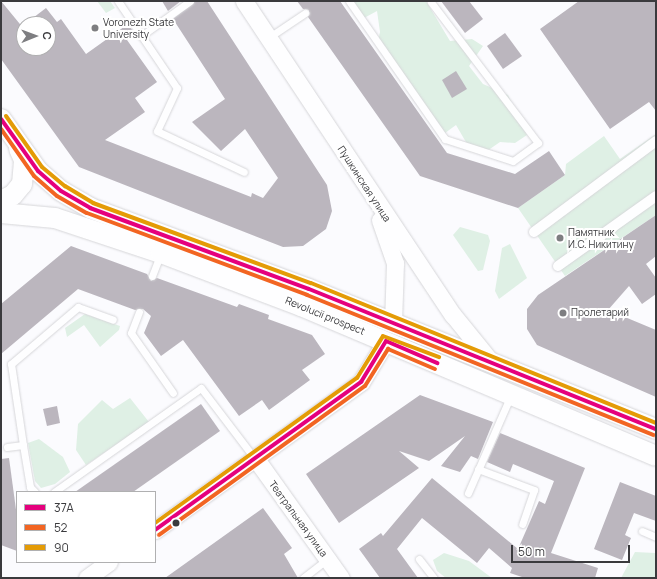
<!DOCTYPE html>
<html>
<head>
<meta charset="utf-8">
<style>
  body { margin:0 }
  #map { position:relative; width:657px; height:579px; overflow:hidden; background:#fbfbfe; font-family:Manrope,sans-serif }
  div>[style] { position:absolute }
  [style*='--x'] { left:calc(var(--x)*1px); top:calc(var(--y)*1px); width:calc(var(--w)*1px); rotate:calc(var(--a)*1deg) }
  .green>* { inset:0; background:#dff0e5 }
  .building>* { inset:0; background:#bbb6be }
  .roads { filter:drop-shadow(0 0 1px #d6d6d9) drop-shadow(0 0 1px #d6d6d9) }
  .service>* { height:7px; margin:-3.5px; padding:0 3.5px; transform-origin:3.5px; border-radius:3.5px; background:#fefeff }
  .pedestrian>* { height:10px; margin:-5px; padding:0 5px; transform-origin:5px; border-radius:5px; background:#fefeff }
  .tertiary>* { height:17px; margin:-8.5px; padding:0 8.5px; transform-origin:8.5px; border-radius:8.5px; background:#fefeff }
  .secondary>* { height:20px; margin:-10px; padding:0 10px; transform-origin:10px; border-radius:10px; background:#fefeff }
  .bus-1>* { height:4px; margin:-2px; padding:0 2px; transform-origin:2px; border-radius:2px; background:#e5007d }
  .bus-2>* { height:4px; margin:-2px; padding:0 2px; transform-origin:2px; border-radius:2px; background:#f26522 }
  .bus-3>* { height:4px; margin:-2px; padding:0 2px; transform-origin:2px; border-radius:2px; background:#e49b06 }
  .dots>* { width:11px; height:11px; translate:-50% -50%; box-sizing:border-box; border:2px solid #fff; border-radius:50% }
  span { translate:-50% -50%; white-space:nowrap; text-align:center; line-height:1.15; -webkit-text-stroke:4px #fff; paint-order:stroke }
  .poi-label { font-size:10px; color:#3a3a3d }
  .left { translate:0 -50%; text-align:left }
  .street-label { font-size:10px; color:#3a3a3d }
  .frame { position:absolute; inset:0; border:2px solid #3a3a3d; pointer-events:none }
  .legend { position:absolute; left:16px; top:491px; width:140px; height:72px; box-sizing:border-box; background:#fff; border:1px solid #b0b0b1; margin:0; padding:5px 7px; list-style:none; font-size:12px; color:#3a3a3d }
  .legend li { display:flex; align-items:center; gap:8px; height:20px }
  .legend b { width:20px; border:1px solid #b0b0b1 }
  .north { position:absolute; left:16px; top:16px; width:40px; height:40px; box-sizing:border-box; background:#fff; border:1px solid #b0b0b1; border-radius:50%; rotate:89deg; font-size:11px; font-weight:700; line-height:16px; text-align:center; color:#3a3a3d }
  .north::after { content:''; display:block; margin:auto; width:14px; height:18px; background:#7e7e81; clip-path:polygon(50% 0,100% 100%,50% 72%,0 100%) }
  .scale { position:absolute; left:511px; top:545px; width:119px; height:18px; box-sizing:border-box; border:2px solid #3a3a3d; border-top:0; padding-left:5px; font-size:12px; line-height:14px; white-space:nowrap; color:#3a3a3d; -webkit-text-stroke:3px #fff; paint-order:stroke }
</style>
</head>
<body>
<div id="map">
  <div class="green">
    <div style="clip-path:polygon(97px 1px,110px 1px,115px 8px,106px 13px)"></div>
    <div style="clip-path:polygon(349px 1px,426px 1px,450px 41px,472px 39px,483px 46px,469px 66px,483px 84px,508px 95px,527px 135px,515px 143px,500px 142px,487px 151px,470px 149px,456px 125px,445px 133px,377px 45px,380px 32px,377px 11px,364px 18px)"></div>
    <div style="clip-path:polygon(656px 134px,656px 215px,565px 276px,518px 208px,565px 175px,566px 164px,604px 136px,620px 159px)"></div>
    <div style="clip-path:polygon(460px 227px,488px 235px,490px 241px,483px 270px,478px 271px,453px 235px)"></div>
    <div style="clip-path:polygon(510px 244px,527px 278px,499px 299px,495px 291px,502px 248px)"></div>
    <div style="clip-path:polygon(85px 314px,120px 326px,119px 330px,100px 347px,84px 325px,67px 337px,65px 328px)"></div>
    <div style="clip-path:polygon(130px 398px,149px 422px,86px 465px,76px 450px,78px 424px,102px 400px,113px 409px)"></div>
    <div style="clip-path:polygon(39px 439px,63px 457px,70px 472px,55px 484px,41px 488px,35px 481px,28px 443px)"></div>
    <div style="clip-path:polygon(635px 552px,655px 553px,656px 578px,621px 578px)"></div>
    <div style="clip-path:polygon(444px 553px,469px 561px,492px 578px,446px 578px,437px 571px,433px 560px)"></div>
  </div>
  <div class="building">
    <div style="clip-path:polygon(1px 1px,24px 29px,24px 48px,48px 48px,48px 24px,25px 24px,46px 8px,57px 22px,61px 19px,86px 54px,128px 24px,135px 34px,127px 40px,157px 82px,135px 98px,145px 112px,105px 140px,251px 197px,252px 193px,263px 198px,278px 178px,245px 129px,221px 151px,192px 122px,225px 99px,173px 19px,195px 1px,207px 1px,327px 185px,332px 211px,326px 229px,303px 246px,283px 247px,79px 167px,1px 59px)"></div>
    <div style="clip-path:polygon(162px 1px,181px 1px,168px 11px)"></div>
    <div style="clip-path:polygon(297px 1px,340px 1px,447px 153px,515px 174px,549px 151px,565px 175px,518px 208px,420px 176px,308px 17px,309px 10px,303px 9px)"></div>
    <div style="clip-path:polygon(441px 1px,469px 1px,483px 19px,465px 33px)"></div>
    <div style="clip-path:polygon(579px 1px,656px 1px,656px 111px,649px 102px,610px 129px,540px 29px)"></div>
    <div style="clip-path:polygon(505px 33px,522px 56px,503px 69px,487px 46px)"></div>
    <div style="clip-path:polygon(456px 71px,467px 89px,452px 98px,442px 80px)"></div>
    <div style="clip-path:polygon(656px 215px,656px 256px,646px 264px,656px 278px,656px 294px,642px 304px,629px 286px,608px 310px,656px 330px,656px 397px,537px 345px,527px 329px,527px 309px,538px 295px)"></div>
    <div style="clip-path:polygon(71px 246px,147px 274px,151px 281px,157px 278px,237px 307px,239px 304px,269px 315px,268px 319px,312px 335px,325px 354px,302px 370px,310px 380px,269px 410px,262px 400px,239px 416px,183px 340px,161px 356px,144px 333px,151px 316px,143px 309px,135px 310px,78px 289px,1px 354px,1px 304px)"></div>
    <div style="clip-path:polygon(420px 395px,493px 422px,478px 459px,471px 456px,460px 472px,441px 466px,465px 436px,429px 461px,399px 451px,419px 468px,339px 523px,306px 474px)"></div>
    <div style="clip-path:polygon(201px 404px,220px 431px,133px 492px,75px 492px)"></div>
    <div style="clip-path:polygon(57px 406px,60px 423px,47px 426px,43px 409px)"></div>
    <div style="clip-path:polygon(500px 433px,585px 468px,551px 553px,598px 568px,595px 578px,525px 578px,510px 573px,512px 568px,489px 548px,477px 563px,422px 518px,397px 549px,418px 578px,380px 578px,359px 549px,381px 533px,383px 536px,432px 478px,518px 549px,539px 501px,545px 504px,554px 481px,513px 464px,510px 472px,487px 462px)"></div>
    <div style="clip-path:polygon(9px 458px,17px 517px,17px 551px,1px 545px,1px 459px)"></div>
    <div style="clip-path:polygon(620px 482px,656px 496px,656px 521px,634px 513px,625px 535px,631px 538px,622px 560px,594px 549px)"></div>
    <div style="clip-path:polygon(263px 508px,292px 548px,284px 554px,298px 578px,165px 578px)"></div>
  </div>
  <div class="roads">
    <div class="service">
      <div style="--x:118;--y:1;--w:105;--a:55.9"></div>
      <div style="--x:177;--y:88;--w:47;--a:114.9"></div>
      <div style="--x:157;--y:131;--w:96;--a:25.2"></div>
      <div style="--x:349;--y:1;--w:168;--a:55.2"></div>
      <div style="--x:445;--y:139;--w:71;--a:17.9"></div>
      <div style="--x:513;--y:161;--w:31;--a:-36"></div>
      <div style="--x:538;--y:143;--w:177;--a:-127.2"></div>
      <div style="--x:141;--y:36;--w:60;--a:-35.5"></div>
      <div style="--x:268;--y:38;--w:45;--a:-34"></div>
      <div style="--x:152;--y:276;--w:25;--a:-69"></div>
      <div style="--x:139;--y:312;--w:22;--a:111"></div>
      <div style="--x:131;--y:333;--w:73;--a:55"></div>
      <div style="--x:23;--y:445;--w:43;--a:80.5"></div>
      <div style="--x:30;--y:487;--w:7;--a:45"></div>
      <div style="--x:7;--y:447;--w:16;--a:-7"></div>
      <div style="--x:23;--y:445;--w:82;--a:-98.4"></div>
      <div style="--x:11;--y:364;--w:88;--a:-40.4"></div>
      <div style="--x:78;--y:307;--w:37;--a:20"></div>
      <div style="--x:478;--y:469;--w:60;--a:20.6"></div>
      <div style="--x:534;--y:490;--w:36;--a:109"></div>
      <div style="--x:54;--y:492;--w:180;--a:-35.3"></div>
      <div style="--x:201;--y:388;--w:89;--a:52.7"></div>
      <div style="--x:468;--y:493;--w:107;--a:-66.3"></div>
      <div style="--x:642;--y:531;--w:15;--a:23"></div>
      <div style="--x:419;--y:559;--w:24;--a:52"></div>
      <div style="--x:303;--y:578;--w:31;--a:-38"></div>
    </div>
    <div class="pedestrian">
      <div style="--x:534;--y:232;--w:152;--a:-36.7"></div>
      <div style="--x:558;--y:266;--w:120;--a:-35.5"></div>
    </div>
    <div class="tertiary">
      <div style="--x:244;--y:1;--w:377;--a:56.4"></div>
      <div style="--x:453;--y:315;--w:60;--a:51"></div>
      <div style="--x:380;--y:220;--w:46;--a:70.8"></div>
      <div style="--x:395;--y:263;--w:59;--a:91.9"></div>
      <div style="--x:256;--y:459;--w:146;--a:54.5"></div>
      <div style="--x:155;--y:530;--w:254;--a:-35.7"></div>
      <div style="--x:361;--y:382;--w:48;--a:-58.6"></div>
      <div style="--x:87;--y:578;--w:27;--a:-36"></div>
    </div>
    <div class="secondary">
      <div style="--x:1;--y:119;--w:64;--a:54.6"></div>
      <div style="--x:38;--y:171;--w:30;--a:41"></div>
      <div style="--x:61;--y:191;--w:34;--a:30"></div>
      <div style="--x:90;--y:208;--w:233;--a:20.3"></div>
      <div style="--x:309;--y:289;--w:374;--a:22"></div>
      <div style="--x:1;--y:201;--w:13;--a:-27"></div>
      <div style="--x:13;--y:195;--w:14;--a:-51"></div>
      <div style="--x:22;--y:184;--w:24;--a:-85"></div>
      <div style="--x:24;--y:160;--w:12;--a:-114"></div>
      <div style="--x:1;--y:213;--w:54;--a:5.3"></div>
      <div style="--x:55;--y:218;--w:112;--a:18.3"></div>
      <div style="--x:161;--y:253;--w:150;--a:20.7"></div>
      <div style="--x:301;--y:306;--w:385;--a:22.9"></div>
    </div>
  </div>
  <div class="bus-1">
    <div style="--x:1;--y:119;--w:64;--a:54.6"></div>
    <div style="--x:38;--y:171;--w:30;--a:41"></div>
    <div style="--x:61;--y:191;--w:34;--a:30"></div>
    <div style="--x:90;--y:208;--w:233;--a:20.3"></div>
    <div style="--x:309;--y:289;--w:374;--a:22"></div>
    <div style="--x:155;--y:530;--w:254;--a:-35.7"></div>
    <div style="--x:361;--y:382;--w:48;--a:-58.6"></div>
    <div style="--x:386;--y:341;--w:56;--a:23.3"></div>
  </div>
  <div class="bus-2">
    <div style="--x:1;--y:129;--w:57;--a:54.9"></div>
    <div style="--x:34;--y:176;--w:30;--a:41"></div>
    <div style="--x:57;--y:196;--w:34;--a:30"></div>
    <div style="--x:87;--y:213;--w:235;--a:20.4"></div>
    <div style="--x:307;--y:295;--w:374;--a:22"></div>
    <div style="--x:159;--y:535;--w:254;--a:-35.9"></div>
    <div style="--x:365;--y:386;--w:44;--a:-58.1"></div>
    <div style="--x:388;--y:349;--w:51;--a:23.1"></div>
  </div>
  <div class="bus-3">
    <div style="--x:6;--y:116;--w:62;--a:54.8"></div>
    <div style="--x:42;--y:167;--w:30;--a:40"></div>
    <div style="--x:65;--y:186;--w:33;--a:31"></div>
    <div style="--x:93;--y:203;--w:232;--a:20.2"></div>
    <div style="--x:311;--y:283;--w:372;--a:22.1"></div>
    <div style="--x:155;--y:523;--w:249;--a:-35.7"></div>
    <div style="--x:357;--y:378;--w:49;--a:-58.2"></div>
    <div style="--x:383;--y:336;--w:60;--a:20.6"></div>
  </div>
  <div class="dots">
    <div style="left:95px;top:28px;background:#7e7e81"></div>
    <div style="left:560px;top:238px;background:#7e7e81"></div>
    <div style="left:563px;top:313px;background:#7e7e81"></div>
    <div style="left:176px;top:523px;background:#3a3a3d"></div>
  </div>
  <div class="poi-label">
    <span class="left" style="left:103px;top:28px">Voronezh State<br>University</span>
    <span class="left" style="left:568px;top:238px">Памятник<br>И.С. Никитину</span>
    <span class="left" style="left:571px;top:313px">Пролетарий</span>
  </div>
  <div class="street-label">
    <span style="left:364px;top:184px;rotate:57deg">Пушкинская улица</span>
    <span style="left:325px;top:316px;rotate:22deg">Revolucii prospect</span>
    <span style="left:298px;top:519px;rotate:54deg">Театральная улица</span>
  </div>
  <div class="frame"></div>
  <ul class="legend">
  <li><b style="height:5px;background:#e5007d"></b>37А</li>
  <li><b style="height:5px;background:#f26522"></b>52</li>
  <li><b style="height:5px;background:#e49b06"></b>90</li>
  </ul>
  <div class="north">С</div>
  <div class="scale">50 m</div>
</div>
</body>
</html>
